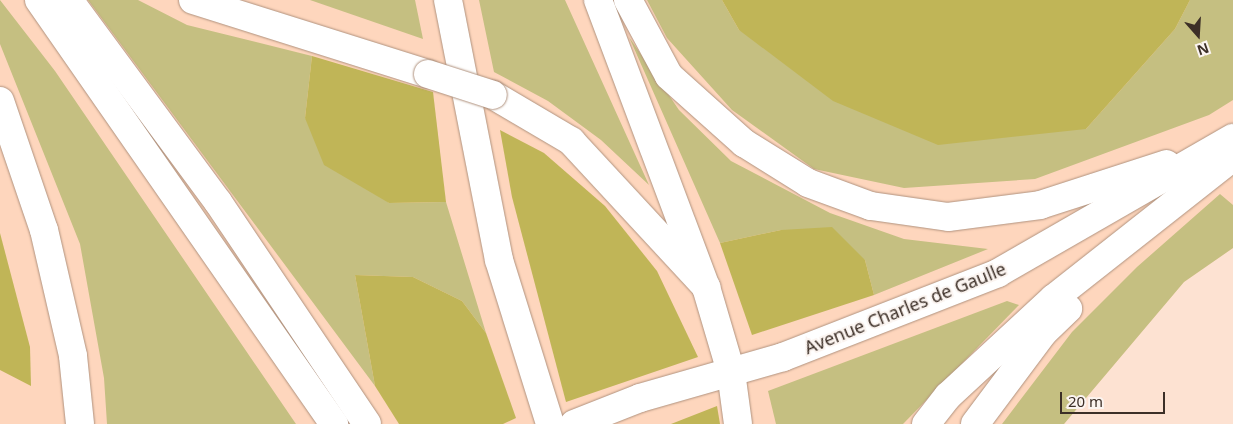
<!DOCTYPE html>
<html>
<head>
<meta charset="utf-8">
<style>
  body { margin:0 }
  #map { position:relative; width:1233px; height:424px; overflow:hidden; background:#fde2d2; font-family:"Noto Sans",sans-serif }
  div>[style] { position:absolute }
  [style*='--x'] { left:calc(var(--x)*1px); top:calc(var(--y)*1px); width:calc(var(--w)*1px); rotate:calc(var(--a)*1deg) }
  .built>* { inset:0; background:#fed6bd }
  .green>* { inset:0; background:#c5bf81 }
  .forest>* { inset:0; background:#c0b557 }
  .roads { filter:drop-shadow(0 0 1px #b0927e) drop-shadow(0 0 1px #b0927e) }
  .secondary>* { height:28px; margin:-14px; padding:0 14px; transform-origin:14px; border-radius:14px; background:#fff }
  .highway>* { height:28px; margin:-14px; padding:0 14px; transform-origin:14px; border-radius:14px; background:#fff }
  .bridges { filter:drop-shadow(0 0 1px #b0927e) drop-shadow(0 0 1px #b0927e) }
  .secondary-bridge>* { height:28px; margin:-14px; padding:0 14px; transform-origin:14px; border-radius:14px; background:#fff }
  span { translate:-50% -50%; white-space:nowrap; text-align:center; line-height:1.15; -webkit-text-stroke:4px #fbf4f0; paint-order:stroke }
  .street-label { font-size:18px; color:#3c2f27 }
  .north { position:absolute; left:1173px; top:10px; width:50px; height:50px; -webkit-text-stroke:4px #fbf4f0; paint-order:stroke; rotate:161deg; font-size:14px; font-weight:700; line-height:20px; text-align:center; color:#3c2f27 }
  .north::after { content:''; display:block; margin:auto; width:18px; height:22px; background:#3c2f27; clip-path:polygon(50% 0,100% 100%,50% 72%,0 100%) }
  .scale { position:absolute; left:1060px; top:392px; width:105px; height:22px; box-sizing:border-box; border:2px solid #3c2f27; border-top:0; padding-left:6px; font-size:15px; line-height:18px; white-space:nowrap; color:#3c2f27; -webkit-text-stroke:4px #fbf4f0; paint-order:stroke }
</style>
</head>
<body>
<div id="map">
  <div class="built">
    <div style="clip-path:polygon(0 0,1233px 0,1233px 248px,1184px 282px,1064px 424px,0 424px)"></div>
  </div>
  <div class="green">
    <div style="clip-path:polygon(0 0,55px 71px,296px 424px,107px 424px,104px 378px,80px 244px,0 44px)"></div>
    <div style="clip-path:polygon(88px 0,138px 0,187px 25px,312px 56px,305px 118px,389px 203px,446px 202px,486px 333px,462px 301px,413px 277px,355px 275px,375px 386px)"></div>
    <div style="clip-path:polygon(310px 0,415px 0,423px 39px)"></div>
    <div style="clip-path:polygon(479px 0,565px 0,649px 185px,601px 140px,548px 101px,494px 72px)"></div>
    <div style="clip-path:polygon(647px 0,722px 0,739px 30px,1086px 129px,1175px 29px,1190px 0,1233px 0,1233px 100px,1209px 115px,1035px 179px,904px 188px,814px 169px,732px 110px,667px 38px)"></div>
    <div style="clip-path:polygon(629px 37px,679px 110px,731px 161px,830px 213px,904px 239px,988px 249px,874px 295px,865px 260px,781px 230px,720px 243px)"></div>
    <div style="clip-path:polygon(1220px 194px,1233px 205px,1233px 248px,1184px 282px,1064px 424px,1002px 424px,1072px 332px,1137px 267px)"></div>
    <div style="clip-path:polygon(1007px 301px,1019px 305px,903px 424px,776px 424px,768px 391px)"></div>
  </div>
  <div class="forest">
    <div style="clip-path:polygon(722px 0,1190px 0,1175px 29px,1086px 129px,938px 145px,833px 101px,739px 30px)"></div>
    <div style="clip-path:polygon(312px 56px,433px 92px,446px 202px,389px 203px,324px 165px,305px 118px)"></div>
    <div style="clip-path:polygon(500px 130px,544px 153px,605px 206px,657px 271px,698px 357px,566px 402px,512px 197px)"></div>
    <div style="clip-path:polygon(832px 227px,865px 260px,874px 295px,752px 335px,720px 243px,781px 230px)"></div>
    <div style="clip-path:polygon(0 233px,30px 347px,31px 386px,0 370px)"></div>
    <div style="clip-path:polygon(355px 275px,413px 277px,462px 301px,486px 333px,516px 418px,503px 424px,399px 424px,375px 386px)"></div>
    <div style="clip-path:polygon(717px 406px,720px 424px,671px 424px)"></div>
  </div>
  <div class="roads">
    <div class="secondary">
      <div style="--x:39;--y:0;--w:517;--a:55.17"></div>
      <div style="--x:69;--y:0;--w:251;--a:53.6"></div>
      <div style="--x:218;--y:202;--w:267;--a:56.1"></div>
      <div style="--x:193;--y:0;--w:246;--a:17.5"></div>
      <div style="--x:628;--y:0;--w:86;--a:61.7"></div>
      <div style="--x:669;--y:76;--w:101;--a:41.8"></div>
      <div style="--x:744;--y:143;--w:75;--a:32"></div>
      <div style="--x:808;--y:183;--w:67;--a:20.1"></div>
      <div style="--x:871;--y:206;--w:78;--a:8.1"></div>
      <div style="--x:948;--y:217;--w:93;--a:-7.4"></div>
      <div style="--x:1040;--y:205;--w:133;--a:-17.9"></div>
      <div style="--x:493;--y:95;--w:91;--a:30.5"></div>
      <div style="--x:571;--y:141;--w:199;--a:47.2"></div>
      <div style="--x:706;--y:287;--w:89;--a:73.6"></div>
      <div style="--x:731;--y:372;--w:52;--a:82.3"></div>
      <div style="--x:0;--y:101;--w:136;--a:71.2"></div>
      <div style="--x:44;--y:230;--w:129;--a:77"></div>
      <div style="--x:73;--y:356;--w:68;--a:84.1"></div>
      <div style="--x:574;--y:424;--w:71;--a:-21.5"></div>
      <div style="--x:640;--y:398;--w:149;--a:-16"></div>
      <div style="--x:783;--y:357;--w:231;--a:-21.3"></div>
      <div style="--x:998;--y:273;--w:271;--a:-29.9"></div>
      <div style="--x:926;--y:424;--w:36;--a:-52"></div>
      <div style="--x:948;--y:396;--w:144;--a:-42.8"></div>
      <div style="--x:1054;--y:298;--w:228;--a:-38.2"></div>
      <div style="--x:975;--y:424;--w:114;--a:-53.2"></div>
      <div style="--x:1043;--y:333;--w:35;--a:-44"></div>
    </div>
    <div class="highway">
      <div style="--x:448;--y:0;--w:265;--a:78.9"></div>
      <div style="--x:499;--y:260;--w:172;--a:72.7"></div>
      <div style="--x:598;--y:0;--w:307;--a:69.4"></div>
    </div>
  </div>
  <div class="bridges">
    <div class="secondary-bridge">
      <div style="--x:428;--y:74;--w:68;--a:17.9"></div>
    </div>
  </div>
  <div class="street-label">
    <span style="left:905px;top:308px;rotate:-22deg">Avenue Charles de Gaulle</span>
  </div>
  <div class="north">N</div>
  <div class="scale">20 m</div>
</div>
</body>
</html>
